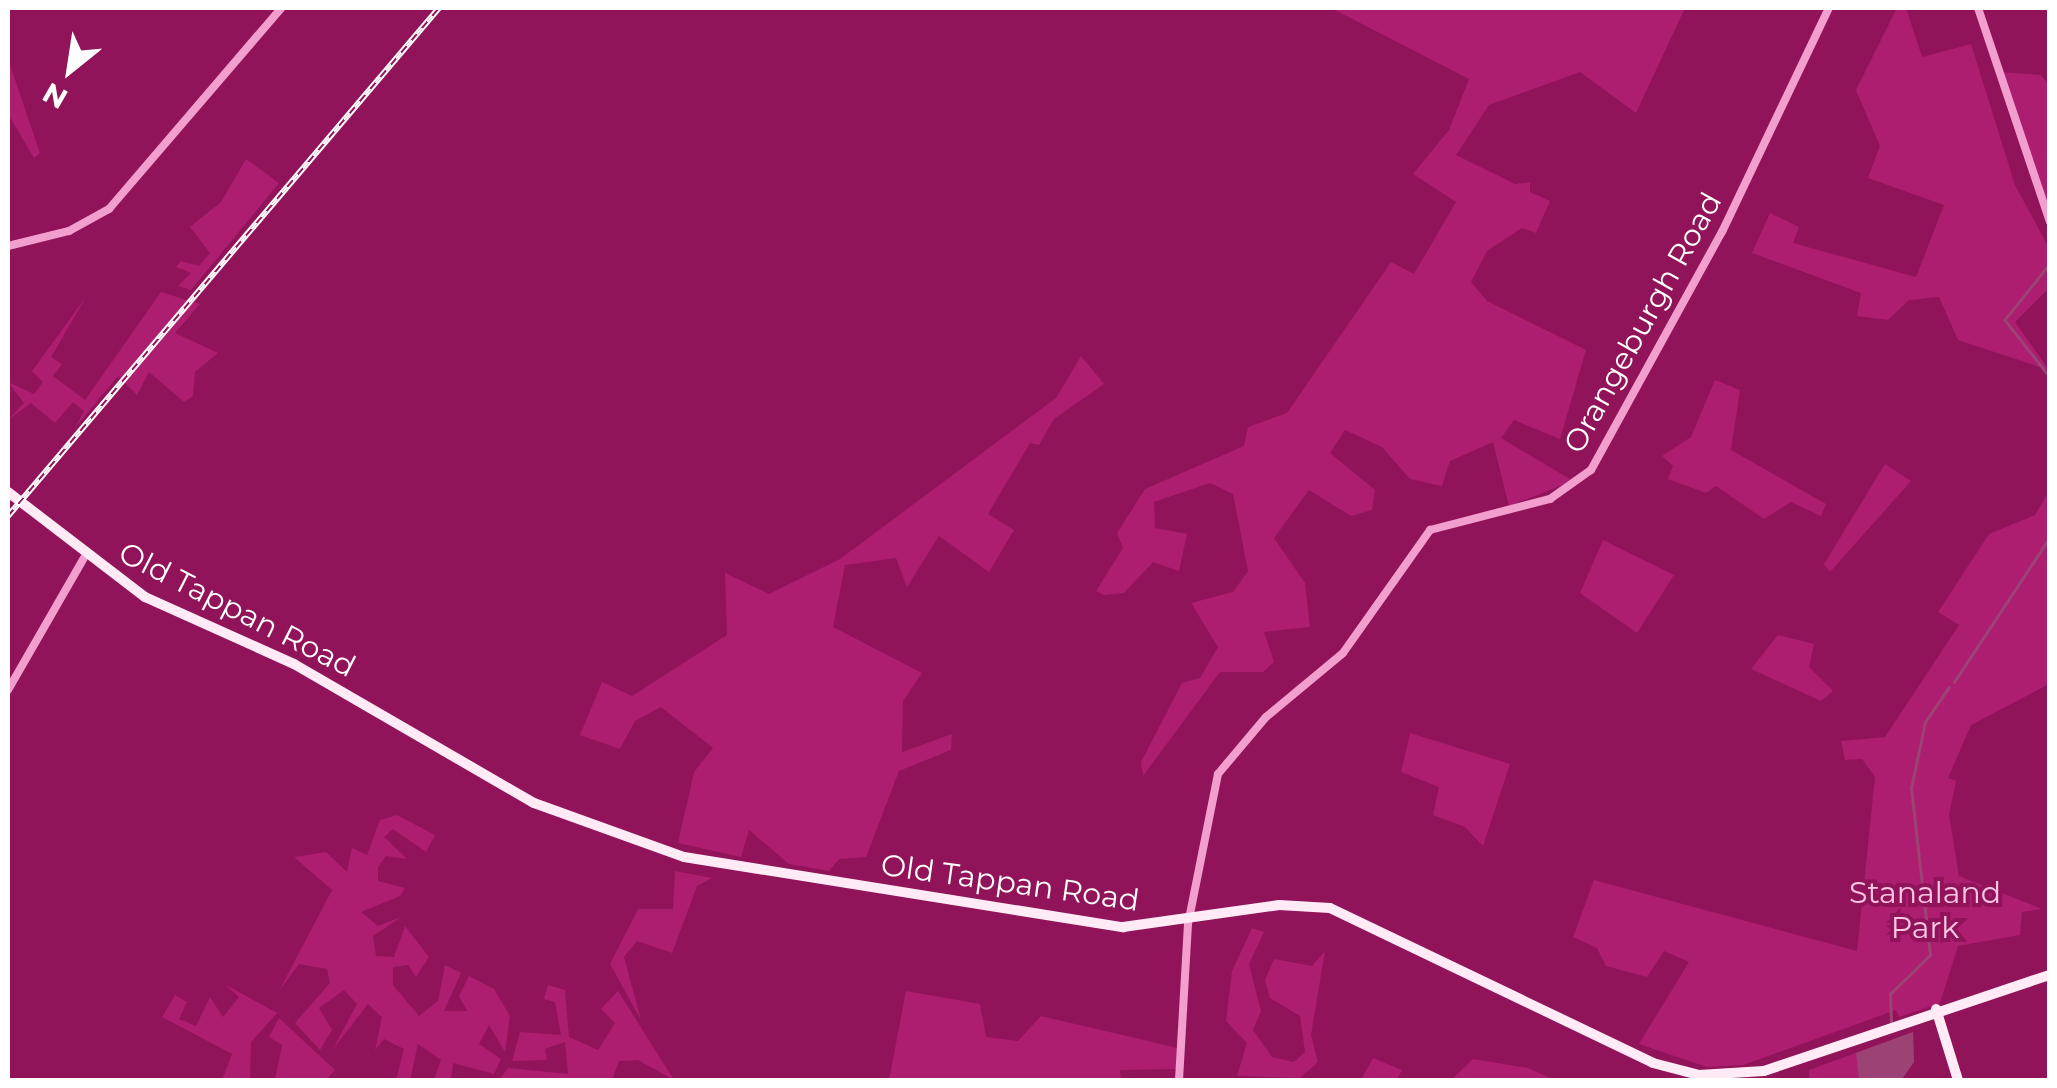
<!DOCTYPE html>
<html>
<head>
<meta charset="utf-8">
<style>
  body { margin:0 }
  #map { position:relative; width:2057px; height:1088px; overflow:hidden; background:#911359; font-family:Montserrat,sans-serif }
  div>[style] { position:absolute }
  [style*='--x'] { left:calc(var(--x)*1px); top:calc(var(--y)*1px); width:calc(var(--w)*1px); rotate:calc(var(--a)*1deg) }
  .green>* { inset:0; background:#ad1e70 }
  .water>* { inset:0; background:#9d4274 }
  .stream>* { height:2.5px; margin:-1.25px; padding:0 1.25px; transform-origin:1.25px; border-radius:1.25px; background:#9d4274 }
  .minor>* { height:8px; margin:-4px; padding:0 4px; transform-origin:4px; border-radius:4px; background:#f29fcf }
  .major>* { height:10px; margin:-5px; padding:0 5px; transform-origin:5px; border-radius:5px; background:#ffeaf5 }
  .rail>* { height:6px; margin-top:-3px; transform-origin:0; background:repeating-linear-gradient(90deg,#911359 0 8px,#fff 0 16px); box-sizing:border-box; border-block:2px solid #fff }
  span { translate:-50% -50%; white-space:nowrap; text-align:center; line-height:1.15; -webkit-text-stroke:8px #911359; paint-order:stroke }
  .street-label { font-size:30px; color:#fff }
  .park-label { font-size:30px; color:#fcc6e6 }
  .frame { position:absolute; inset:0; border:10px solid #fff; pointer-events:none }
  .north { position:absolute; left:20px; top:20px; width:100px; height:100px; -webkit-text-stroke:8px #911359; paint-order:stroke; rotate:210deg; font-size:28px; font-weight:700; line-height:40px; text-align:center; color:#fff }
  .north::after { content:''; display:block; margin:auto; width:35px; height:45px; background:#fff; clip-path:polygon(50% 0,100% 100%,50% 72%,0 100%) }
</style>
</head>
<body>
<div id="map">
  <div class="green">
    <div style="clip-path:polygon(1331px 8px,1685px 8px,1636px 113px,1580px 72px,1489px 105px,1456px 155px,1515px 184px,1530px 182px,1530px 192px,1550px 201px,1536px 233px,1522px 228px,1487px 251px,1471px 282px,1487px 301px,1586px 350px,1560px 439px,1514px 420px,1501px 438px,1573px 481px,1509px 506px,1493px 442px,1450px 461px,1442px 486px,1410px 479px,1382px 447px,1345px 430px,1330px 453px,1375px 490px,1372px 510px,1351px 516px,1309px 490px,1274px 538px,1305px 583px,1310px 627px,1264px 632px,1274px 662px,1263px 672px,1220px 672px,1143px 776px,1141px 762px,1182px 683px,1200px 678px,1218px 647px,1191px 603px,1233px 592px,1248px 571px,1233px 494px,1210px 483px,1154px 502px,1155px 528px,1187px 534px,1179px 571px,1153px 562px,1124px 593px,1104px 595px,1096px 591px,1123px 548px,1117px 533px,1145px 489px,1244px 446px,1248px 427px,1287px 413px,1391px 262px,1414px 274px,1456px 202px,1413px 174px,1449px 130px,1469px 79px)"></div>
    <div style="clip-path:polygon(1897px 8px,1906px 8px,1922px 57px,1971px 44px,2015px 185px,2049px 248px,2049px 288px,2015px 322px,2049px 370px,1958px 340px,1939px 297px,1909px 300px,1888px 320px,1857px 316px,1861px 293px,1752px 253px,1770px 213px,1799px 227px,1793px 243px,1916px 277px,1944px 205px,1868px 178px,1880px 146px,1856px 90px)"></div>
    <div style="clip-path:polygon(8px 59px,40px 153px,34px 158px,8px 114px)"></div>
    <div style="clip-path:polygon(2001px 72px,2041px 75px,2049px 85px,2049px 212px)"></div>
    <div style="clip-path:polygon(246px 159px,279px 183px,191px 290px,178px 286px,191px 273px,176px 267px,181px 261px,199px 266px,210px 253px,190px 227px,221px 202px)"></div>
    <div style="clip-path:polygon(161px 292px,200px 304px,175px 333px,218px 353px,195px 372px,193px 396px,184px 402px,149px 372px,137px 395px,118px 376px,75px 428px,84px 411px,73px 402px,55px 423px,31px 403px,8px 420px,24px 403px,8px 382px,34px 394px,43px 382px,32px 371px,86px 297px,51px 357px,62px 364px,53px 376px,85px 400px)"></div>
    <div style="clip-path:polygon(1081px 356px,1104px 384px,1054px 419px,1039px 445px,1030px 443px,988px 514px,1014px 530px,989px 572px,939px 536px,907px 587px,896px 558px,845px 565px,833px 627px,922px 673px,903px 701px,902px 752px,952px 734px,951px 750px,899px 771px,866px 857px,839px 859px,829px 871px,789px 864px,749px 830px,741px 857px,678px 843px,694px 772px,713px 748px,661px 707px,635px 721px,620px 749px,580px 735px,602px 682px,632px 696px,727px 635px,725px 573px,769px 594px,840px 559px,1056px 398px)"></div>
    <div style="clip-path:polygon(1715px 380px,1740px 390px,1731px 450px,1826px 504px,1821px 516px,1791px 502px,1764px 519px,1716px 486px,1706px 493px,1668px 479px,1673px 466px,1662px 456px,1691px 437px)"></div>
    <div style="clip-path:polygon(1885px 464px,1911px 481px,1830px 572px,1824px 564px)"></div>
    <div style="clip-path:polygon(2049px 491px,2049px 684px,1971px 725px,1948px 778px,1956px 781px,1949px 815px,1959px 876px,2042px 909px,2022px 912px,2020px 935px,1958px 946px,1940px 1003px,1899px 1017px,1896px 1010px,1743px 1065px,1707px 1067px,1639px 1044px,1689px 962px,1664px 951px,1647px 977px,1606px 966px,1597px 948px,1573px 937px,1594px 880px,1857px 951px,1875px 777px,1862px 759px,1845px 760px,1841px 741px,1885px 737px,1959px 625px,1938px 612px,1989px 534px,2035px 515px)"></div>
    <div style="clip-path:polygon(1603px 540px,1674px 575px,1637px 633px,1580px 593px)"></div>
    <div style="clip-path:polygon(1778px 635px,1814px 644px,1809px 667px,1833px 691px,1821px 701px,1751px 669px)"></div>
    <div style="clip-path:polygon(1410px 733px,1510px 764px,1483px 846px,1465px 827px,1433px 815px,1439px 787px,1401px 772px)"></div>
    <div style="clip-path:polygon(397px 815px,435px 835px,426px 852px,393px 829px,384px 837px,407px 859px,386px 856px,378px 867px,378px 881px,405px 888px,400px 896px,361px 912px,378px 926px,401px 917px,373px 936px,376px 956px,394px 957px,405px 926px,429px 957px,416px 977px,408px 965px,393px 967px,393px 985px,419px 1016px,438px 1001px,445px 965px,461px 973px,444px 1011px,467px 1011px,459px 996px,469px 976px,494px 989px,510px 1016px,505px 1052px,489px 1025px,479px 1044px,501px 1059px,494px 1074px,453px 1063px,451px 1080px,434px 1080px,441px 1060px,418px 1044px,410px 1080px,396px 1080px,404px 1049px,384px 1039px,375px 1050px,382px 1017px,368px 1004px,333px 1049px,357px 1004px,344px 990px,319px 1008px,332px 1030px,320px 1050px,295px 1023px,330px 983px,327px 969px,299px 964px,279px 991px,332px 890px,294px 857px,326px 852px,347px 872px,352px 848px,367px 855px,380px 820px)"></div>
    <div style="clip-path:polygon(675px 871px,712px 878px,697px 886px,672px 953px,637px 941px,624px 957px,641px 1020px,610px 964px,638px 909px,673px 909px)"></div>
    <div style="clip-path:polygon(1252px 928px,1264px 932px,1249px 964px,1261px 1011px,1253px 1030px,1272px 1057px,1294px 1062px,1305px 1052px,1300px 1016px,1270px 998px,1265px 980px,1274px 959px,1312px 966px,1325px 951px,1311px 1035px,1318px 1062px,1300px 1078px,1237px 1076px,1247px 1043px,1226px 1021px,1232px 971px)"></div>
    <div style="clip-path:polygon(226px 985px,277px 1013px,251px 1042px,250px 1080px,222px 1080px,232px 1054px,162px 1017px,175px 995px,187px 1002px,179px 1019px,196px 1026px,210px 997px,223px 1017px,239px 997px)"></div>
    <div style="clip-path:polygon(548px 985px,565px 990px,569px 1037px,598px 1050px,615px 1023px,601px 1009px,618px 991px,674px 1080px,638px 1060px,619px 1061px,612px 1080px,499px 1080px,508px 1068px,568px 1074px,565px 1042px,545px 1049px,547px 1060px,512px 1061px,520px 1032px,561px 1035px,555px 1002px,544px 999px)"></div>
    <div style="clip-path:polygon(906px 991px,980px 1004px,986px 1037px,1018px 1041px,1041px 1016px,1182px 1049px,1181px 1069px,1120px 1070px,1121px 1080px,889px 1080px)"></div>
    <div style="clip-path:polygon(279px 1018px,335px 1070px,326px 1080px,275px 1080px,282px 1045px,269px 1037px)"></div>
    <div style="clip-path:polygon(1913px 1032px,1914px 1062px,1902px 1079px,1809px 1080px,1809px 1070px)"></div>
    <div style="clip-path:polygon(1373px 1058px,1402px 1070px,1397px 1080px,1361px 1080px)"></div>
    <div style="clip-path:polygon(1473px 1059px,1528px 1068px,1555px 1080px,1451px 1080px)"></div>
  </div>
  <div class="water">
    <div style="clip-path:polygon(1913px 1032px,1914px 1062px,1902px 1079px,1859px 1080px,1856px 1053px)"></div>
  </div>
  <div class="stream">
    <div style="--x:2050;--y:264;--w:72;--a:128.8"></div>
    <div style="--x:2005;--y:320;--w:73;--a:51.7"></div>
    <div style="--x:1954;--y:682;--w:174;--a:-56.5"></div>
    <div style="--x:1891;--y:1023;--w:29;--a:-92"></div>
    <div style="--x:1890;--y:994;--w:56;--a:-44.3"></div>
    <div style="--x:1930;--y:955;--w:168;--a:-96.5"></div>
    <div style="--x:1911;--y:788;--w:67;--a:-78"></div>
    <div style="--x:1925;--y:722;--w:42;--a:-55.6"></div>
  </div>
  <div class="minor">
    <div style="--x:1978;--y:8;--w:226;--a:71.4"></div>
    <div style="--x:8;--y:246;--w:63;--a:-13.8"></div>
    <div style="--x:69;--y:231;--w:46;--a:-28.8"></div>
    <div style="--x:109;--y:209;--w:265;--a:-49.4"></div>
    <div style="--x:8;--y:690;--w:152;--a:-60.1"></div>
    <div style="--x:1179;--y:1080;--w:156;--a:-86.7"></div>
    <div style="--x:1188;--y:924;--w:153;--a:-78.7"></div>
    <div style="--x:1218;--y:774;--w:75;--a:-49.9"></div>
    <div style="--x:1266;--y:717;--w:100;--a:-39.7"></div>
    <div style="--x:1343;--y:653;--w:151;--a:-54.7"></div>
    <div style="--x:1430;--y:530;--w:124;--a:-14.5"></div>
    <div style="--x:1550;--y:499;--w:50;--a:-35.3"></div>
    <div style="--x:1591;--y:470;--w:272;--a:-61.2"></div>
    <div style="--x:1722;--y:232;--w:248;--a:-64.5"></div>
  </div>
  <div class="major">
    <div style="--x:8;--y:492;--w:173;--a:37.5"></div>
    <div style="--x:145;--y:597;--w:163;--a:24.2"></div>
    <div style="--x:294;--y:664;--w:277;--a:30.1"></div>
    <div style="--x:534;--y:803;--w:159;--a:19.8"></div>
    <div style="--x:684;--y:857;--w:445;--a:9.1"></div>
    <div style="--x:1123;--y:927;--w:158;--a:-8"></div>
    <div style="--x:1279;--y:905;--w:51;--a:3.4"></div>
    <div style="--x:1330;--y:908;--w:358;--a:25.6"></div>
    <div style="--x:1653;--y:1063;--w:48;--a:14.6"></div>
    <div style="--x:1699;--y:1075;--w:65;--a:-3.5"></div>
    <div style="--x:1764;--y:1071;--w:302;--a:-18.6"></div>
    <div style="--x:1936;--y:1009;--w:74;--a:72.8"></div>
  </div>
  <div class="rail">
    <div style="--x:8;--y:516;--w:666;--a:-49.69"></div>
  </div>
  <div class="street-label">
    <span style="left:1643px;top:323px;rotate:-61deg">Orangeburgh Road</span>
    <span style="left:237px;top:610px;rotate:27deg">Old Tappan Road</span>
    <span style="left:1010px;top:883px;rotate:8deg">Old Tappan Road</span>
  </div>
  <div class="park-label">
    <span style="left:1925px;top:910px">Stanaland<br>Park</span>
  </div>
  <div class="frame"></div>
  <div class="north">N</div>
</div>
</body>
</html>
